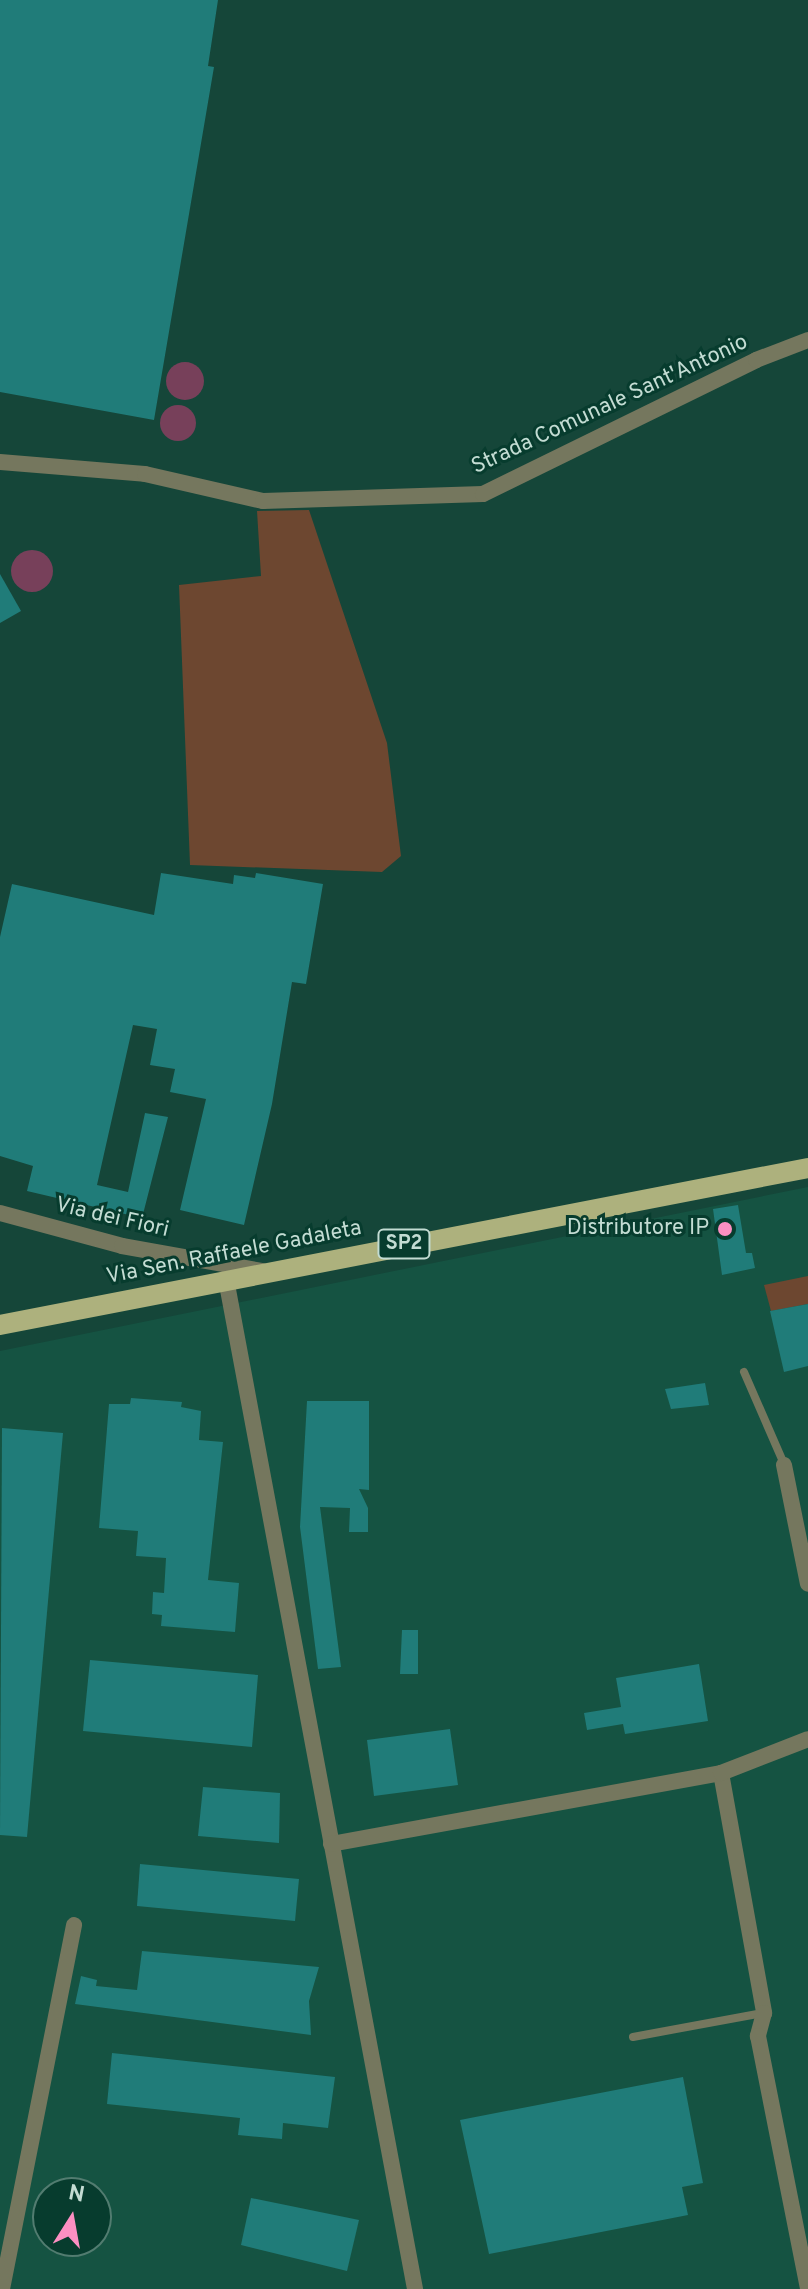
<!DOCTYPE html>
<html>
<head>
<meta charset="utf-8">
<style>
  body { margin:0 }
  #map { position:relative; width:808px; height:2289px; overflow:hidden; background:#154639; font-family:Overpass,sans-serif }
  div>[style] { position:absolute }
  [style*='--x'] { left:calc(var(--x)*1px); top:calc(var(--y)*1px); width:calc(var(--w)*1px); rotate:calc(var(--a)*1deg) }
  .built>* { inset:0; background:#155342 }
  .green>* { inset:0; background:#6d4730 }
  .water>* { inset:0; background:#77405a }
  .round { border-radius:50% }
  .building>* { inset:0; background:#207c79 }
  .lane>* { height:8px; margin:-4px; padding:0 4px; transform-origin:4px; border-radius:4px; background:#75775e }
  .street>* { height:16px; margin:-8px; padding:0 8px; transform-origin:8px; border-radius:8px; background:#75775e }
  .primary>* { height:20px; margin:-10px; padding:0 10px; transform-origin:10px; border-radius:10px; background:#adb17d }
  .dots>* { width:22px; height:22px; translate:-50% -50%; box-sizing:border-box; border:4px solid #073c2e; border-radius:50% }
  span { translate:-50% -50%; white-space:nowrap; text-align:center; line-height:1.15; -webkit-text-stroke:6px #073c2e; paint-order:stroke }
  .shield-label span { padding:2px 6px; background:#073c2e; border:2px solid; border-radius:6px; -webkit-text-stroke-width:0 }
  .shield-label { font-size:20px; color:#c3dcd3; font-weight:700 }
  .street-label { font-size:22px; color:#c3dcd3 }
  .poi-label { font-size:22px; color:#c3dcd3 }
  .right { translate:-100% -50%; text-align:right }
  .north { position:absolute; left:32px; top:2177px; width:80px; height:80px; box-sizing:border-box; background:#073c2e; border:2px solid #527c70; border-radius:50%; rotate:11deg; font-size:22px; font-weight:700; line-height:32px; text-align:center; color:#c3dcd3 }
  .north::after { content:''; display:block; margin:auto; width:28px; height:36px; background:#fc8fc2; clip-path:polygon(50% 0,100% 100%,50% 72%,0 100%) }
</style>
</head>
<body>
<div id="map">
  <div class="built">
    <div style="clip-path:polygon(evenodd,808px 1187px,808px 2289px,0 2289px,0 1351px,808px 1187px,48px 2193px,96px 2193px,96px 2241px,48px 2241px,48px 2193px)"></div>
  </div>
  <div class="green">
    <div style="clip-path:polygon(309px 510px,387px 743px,401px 856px,382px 872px,190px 865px,179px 585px,261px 576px,257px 511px)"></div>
    <div style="clip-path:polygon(808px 1276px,808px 1304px,771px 1311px,764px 1285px)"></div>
  </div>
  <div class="water">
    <div class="round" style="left:166px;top:362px;width:38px;height:38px"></div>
    <div class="round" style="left:160px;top:405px;width:36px;height:36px"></div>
    <div class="round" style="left:11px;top:550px;width:42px;height:42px"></div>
  </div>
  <div class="building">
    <div style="clip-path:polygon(0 0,218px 0,208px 66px,214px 67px,154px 420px,0 392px)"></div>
    <div style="clip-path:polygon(0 574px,21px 611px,0 623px)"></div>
    <div style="clip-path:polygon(161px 873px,233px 884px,234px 875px,255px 878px,256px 873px,323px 884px,306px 984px,292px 982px,272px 1104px,244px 1225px,180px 1210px,206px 1099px,170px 1092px,175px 1069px,150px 1065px,157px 1029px,133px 1025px,97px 1185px,128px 1192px,145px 1113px,168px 1117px,142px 1218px,27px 1191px,33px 1166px,0 1156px,0 937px,12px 884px,154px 915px)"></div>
    <div style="clip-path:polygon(738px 1205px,746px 1253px,752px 1253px,755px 1268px,722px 1275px,713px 1209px)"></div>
    <div style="clip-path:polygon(808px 1304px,808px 1366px,784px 1372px,770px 1311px)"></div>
    <div style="clip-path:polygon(705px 1383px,709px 1405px,671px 1409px,665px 1389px)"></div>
    <div style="clip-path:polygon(131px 1398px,182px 1402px,181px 1407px,201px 1411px,199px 1440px,223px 1442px,208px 1580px,239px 1583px,235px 1632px,161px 1626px,162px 1615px,152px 1614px,153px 1592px,164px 1593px,166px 1558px,136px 1556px,138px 1531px,99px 1528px,109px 1404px,130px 1404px)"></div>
    <div style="clip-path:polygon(307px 1401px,369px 1401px,369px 1490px,359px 1489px,368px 1508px,368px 1532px,349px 1532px,350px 1508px,320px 1507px,341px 1667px,318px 1669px,300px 1527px)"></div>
    <div style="clip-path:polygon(2px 1428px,63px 1433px,27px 1837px,0 1835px)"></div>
    <div style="clip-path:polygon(402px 1630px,418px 1630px,418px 1674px,400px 1674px)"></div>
    <div style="clip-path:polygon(90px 1660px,258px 1675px,252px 1747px,83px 1731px)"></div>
    <div style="clip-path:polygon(699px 1664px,708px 1721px,625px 1734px,623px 1724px,587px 1730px,584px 1713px,621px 1707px,616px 1678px)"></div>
    <div style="clip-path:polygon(450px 1729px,458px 1785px,374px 1796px,367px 1740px)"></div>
    <div style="clip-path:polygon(203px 1787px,280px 1793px,279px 1843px,198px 1836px)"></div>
    <div style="clip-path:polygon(140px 1864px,299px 1879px,295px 1921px,137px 1906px)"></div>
    <div style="clip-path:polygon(142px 1951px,319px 1967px,309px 2001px,311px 2035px,75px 2004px,81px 1976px,97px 1980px,96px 1986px,137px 1990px)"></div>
    <div style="clip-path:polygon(112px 2053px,335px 2077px,328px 2128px,283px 2123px,282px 2139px,238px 2135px,240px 2118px,107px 2104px)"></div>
    <div style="clip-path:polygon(683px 2077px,703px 2183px,682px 2187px,688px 2215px,489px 2254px,460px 2120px)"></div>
    <div style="clip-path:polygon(251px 2198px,359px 2220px,347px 2271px,241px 2245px)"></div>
  </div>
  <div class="lane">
    <div style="--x:744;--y:1372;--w:100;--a:66.5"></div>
    <div style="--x:633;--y:2037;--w:132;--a:-10.5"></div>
  </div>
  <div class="street">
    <div style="--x:0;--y:462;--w:145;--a:4.7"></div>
    <div style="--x:145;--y:474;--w:121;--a:12.9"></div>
    <div style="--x:263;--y:501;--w:220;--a:-1.8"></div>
    <div style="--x:483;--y:494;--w:304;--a:-26.1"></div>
    <div style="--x:756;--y:360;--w:56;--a:-21"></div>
    <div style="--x:0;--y:1213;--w:126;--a:15.1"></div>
    <div style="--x:122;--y:1246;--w:143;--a:10.1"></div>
    <div style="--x:226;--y:1279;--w:1028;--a:79.4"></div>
    <div style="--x:784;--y:1465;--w:121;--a:78.6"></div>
    <div style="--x:721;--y:1773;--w:244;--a:79.8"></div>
    <div style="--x:764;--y:2013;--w:24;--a:105"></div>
    <div style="--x:758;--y:2036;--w:258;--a:78.8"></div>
    <div style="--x:331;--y:1844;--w:396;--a:-10.3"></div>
    <div style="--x:721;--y:1773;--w:93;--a:-21.3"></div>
    <div style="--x:2;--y:2289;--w:371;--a:-78.8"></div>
  </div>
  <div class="primary">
    <div style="--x:0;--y:1325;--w:823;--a:-11"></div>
  </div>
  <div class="dots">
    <div style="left:725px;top:1229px;background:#fc8fc2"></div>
  </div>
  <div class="shield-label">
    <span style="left:404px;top:1244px">SP2</span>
  </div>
  <div class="street-label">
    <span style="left:610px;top:405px;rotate:-25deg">Strada Comunale Sant'Antonio</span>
    <span style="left:112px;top:1218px;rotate:13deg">Via dei Fiori</span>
    <span style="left:234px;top:1253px;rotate:-11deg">Via Sen. Raffaele Gadaleta</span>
  </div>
  <div class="poi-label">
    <span class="right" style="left:709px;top:1229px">Distributore IP</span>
  </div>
  <div class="north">N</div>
</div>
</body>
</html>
